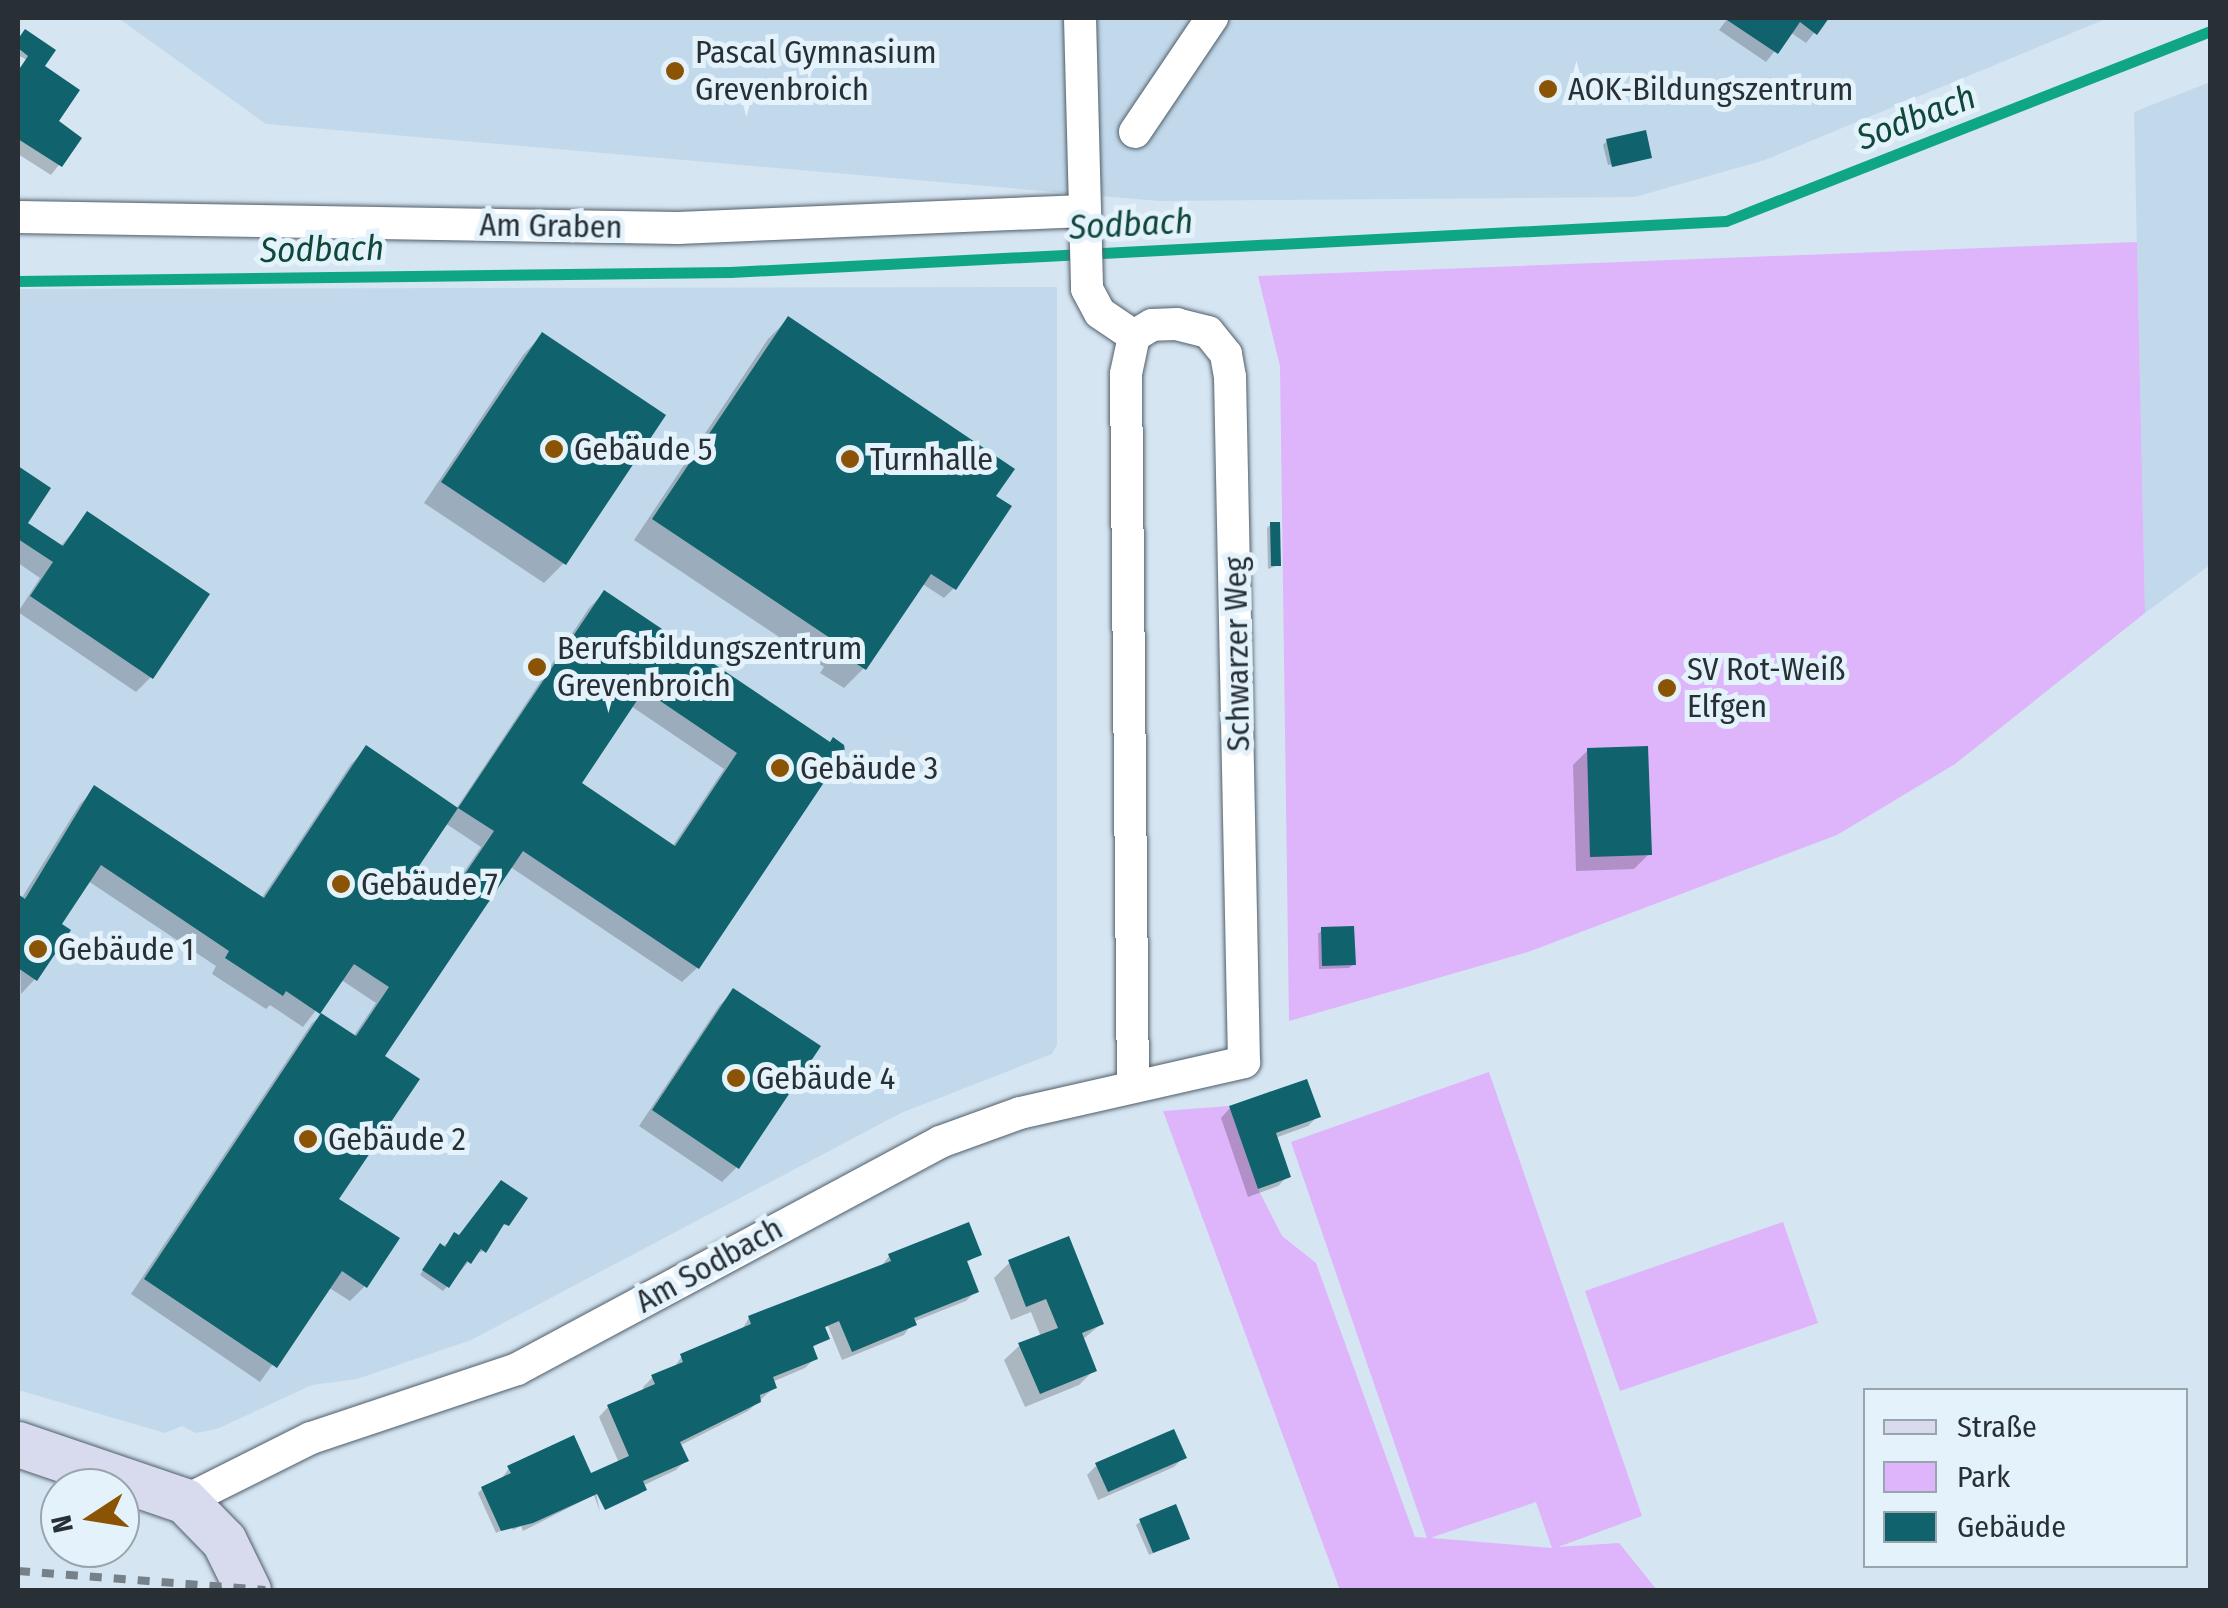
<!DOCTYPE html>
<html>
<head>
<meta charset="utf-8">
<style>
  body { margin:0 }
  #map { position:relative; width:2228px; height:1608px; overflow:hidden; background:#d5e5f2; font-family:"Fira Sans Condensed",sans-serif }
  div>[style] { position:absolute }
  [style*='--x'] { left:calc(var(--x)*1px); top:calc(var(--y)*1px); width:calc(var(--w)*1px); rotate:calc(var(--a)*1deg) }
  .built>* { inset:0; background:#c2d9eb }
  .green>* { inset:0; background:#deb4fa }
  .shadow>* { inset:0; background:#0003 }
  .stream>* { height:11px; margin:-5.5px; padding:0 5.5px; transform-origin:5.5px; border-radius:5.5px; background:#0fa686 }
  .building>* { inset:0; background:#10636c }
  .roads { filter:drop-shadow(0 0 2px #505e69) drop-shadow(0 0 2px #505e69) }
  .street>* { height:32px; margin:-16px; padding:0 16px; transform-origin:16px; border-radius:16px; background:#fff }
  .secondary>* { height:45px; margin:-22.5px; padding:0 22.5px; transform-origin:22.5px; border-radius:22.5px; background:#d8dbed }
  .rail>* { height:8px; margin-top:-4px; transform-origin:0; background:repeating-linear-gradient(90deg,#758089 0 12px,transparent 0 24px) }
  .dots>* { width:28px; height:28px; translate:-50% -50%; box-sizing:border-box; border:5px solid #e4f2fc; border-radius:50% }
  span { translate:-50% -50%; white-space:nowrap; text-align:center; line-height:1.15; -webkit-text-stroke:10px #e4f2fc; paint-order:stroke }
  .poi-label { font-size:32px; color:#293035 }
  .left { translate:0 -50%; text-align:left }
  .street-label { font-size:32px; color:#293035 }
  .water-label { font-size:35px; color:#0f4739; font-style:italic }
  .frame { position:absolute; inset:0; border:20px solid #293035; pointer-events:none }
  .legend { position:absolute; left:1863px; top:1388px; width:325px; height:180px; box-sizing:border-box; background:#e4f2fc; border:2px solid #99a4ac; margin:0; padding:12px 18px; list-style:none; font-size:30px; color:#293035 }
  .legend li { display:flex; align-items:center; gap:20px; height:50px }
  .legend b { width:50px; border:2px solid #99a4ac }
  .north { position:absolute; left:40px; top:1468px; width:100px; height:100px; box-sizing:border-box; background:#e4f2fc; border:2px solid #99a4ac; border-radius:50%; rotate:258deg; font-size:28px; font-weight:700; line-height:40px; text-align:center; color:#293035 }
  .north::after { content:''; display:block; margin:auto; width:35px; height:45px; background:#8a5404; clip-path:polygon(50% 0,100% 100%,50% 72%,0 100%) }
</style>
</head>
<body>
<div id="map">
  <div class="built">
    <div style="clip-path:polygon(118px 18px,2108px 18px,1765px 160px,1635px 197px,1159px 201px,266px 124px)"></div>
    <div style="clip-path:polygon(2210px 82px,2210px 565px,2145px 613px,2134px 112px)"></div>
    <div style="clip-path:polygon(1057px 287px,1057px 1045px,1052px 1054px,901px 1113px,471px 1340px,357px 1379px,312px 1385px,217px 1429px,196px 1433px,182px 1426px,165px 1433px,18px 1390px,18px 289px)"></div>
  </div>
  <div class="green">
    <div style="clip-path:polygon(2137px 242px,2145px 613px,1955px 764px,1837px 835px,1528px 952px,1289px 1021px,1280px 366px,1258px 276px)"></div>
    <div style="clip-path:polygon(evenodd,1489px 1072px,1642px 1516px,1558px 1547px,1619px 1543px,1657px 1590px,1340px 1590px,1163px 1111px,1229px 1106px,1258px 1189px,1282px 1236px,1316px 1263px,1415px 1537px,1427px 1538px,1291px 1142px,1489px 1072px,1536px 1502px,1552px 1548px,1432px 1538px,1433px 1537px,1536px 1502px)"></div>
    <div style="clip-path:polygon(1783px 1222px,1818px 1323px,1620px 1391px,1585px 1291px)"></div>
  </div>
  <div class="shadow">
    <div style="clip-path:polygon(1728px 18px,1826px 18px,1806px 43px,1790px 32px,1766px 62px,1719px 30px)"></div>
    <div style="clip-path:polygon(21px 36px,41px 67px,55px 122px,79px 139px,51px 175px,18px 154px,18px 70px,27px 60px,18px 55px)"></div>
    <div style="clip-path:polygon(1607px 141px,1648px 156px,1608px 165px,1603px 145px)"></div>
    <div style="clip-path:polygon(788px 319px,1009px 507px,954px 588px,944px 598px,921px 583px,864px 668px,844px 688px,820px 673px,824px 667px,634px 540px,768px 339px)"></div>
    <div style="clip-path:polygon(542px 335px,564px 563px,544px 583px,424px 503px,523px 355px)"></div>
    <div style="clip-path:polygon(18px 469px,48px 489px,25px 523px,60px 547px,87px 515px,151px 677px,136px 692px,18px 612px,40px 578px,18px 563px)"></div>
    <div style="clip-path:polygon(1271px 524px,1279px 565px,1268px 569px,1267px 528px)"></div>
    <div style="clip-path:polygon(evenodd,604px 593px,829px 744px,697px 968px,682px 982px,509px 866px,382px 1056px,336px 1200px,365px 1286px,350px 1301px,328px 1287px,260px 1382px,131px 1294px,312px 1023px,321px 1016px,353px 1037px,376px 1003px,340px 979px,303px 1027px,270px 1005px,266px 1009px,212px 974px,216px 966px,88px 881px,59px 924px,35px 979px,21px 994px,18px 897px,21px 899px,80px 804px,95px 789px,261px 899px,351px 764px,366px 749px,456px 809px,589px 608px,604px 593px,631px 706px,724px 769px,672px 847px,578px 784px,631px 706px,604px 593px,445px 823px,481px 847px,449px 894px,413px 870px,445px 823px)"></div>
    <div style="clip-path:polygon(1588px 750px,1649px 854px,1634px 869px,1576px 871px,1573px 765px)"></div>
    <div style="clip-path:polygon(1322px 930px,1354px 964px,1349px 968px,1319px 969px,1318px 934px)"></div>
    <div style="clip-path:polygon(734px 991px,737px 1167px,722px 1182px,639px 1126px,719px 1006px)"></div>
    <div style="clip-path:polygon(1230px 1108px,1318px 1116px,1308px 1126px,1275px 1138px,1288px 1176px,1278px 1186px,1248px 1197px,1221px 1118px)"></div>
    <div style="clip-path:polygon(524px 1198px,484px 1251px,476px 1253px,443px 1291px,420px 1275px,436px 1250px)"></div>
    <div style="clip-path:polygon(979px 1255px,965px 1263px,976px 1291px,966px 1301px,913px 1322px,904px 1335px,842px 1360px,828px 1326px,823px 1328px,827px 1339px,811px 1348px,815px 1358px,805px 1368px,772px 1382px,775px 1387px,748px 1411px,679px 1446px,686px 1460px,676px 1470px,642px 1486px,640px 1494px,607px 1509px,600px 1489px,596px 1493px,600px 1512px,594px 1495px,523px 1531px,521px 1526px,513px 1530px,511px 1526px,496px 1533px,478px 1493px,482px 1489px,500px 1481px,509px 1468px,590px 1478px,619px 1463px,599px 1417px,608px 1407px,644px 1391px,643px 1387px,652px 1378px,673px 1369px,682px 1356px,741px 1331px,749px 1318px,880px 1268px,889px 1256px)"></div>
    <div style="clip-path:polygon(1009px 1263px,1101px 1324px,1082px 1340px,1094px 1370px,1079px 1385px,1025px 1407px,1004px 1360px,1019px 1346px,1041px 1337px,1031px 1312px,1011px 1320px,994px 1278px)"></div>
    <div style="clip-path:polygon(1184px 1457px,1174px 1467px,1098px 1500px,1087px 1475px,1096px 1466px)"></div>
    <div style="clip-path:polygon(1141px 1521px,1187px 1538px,1149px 1555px,1136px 1525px)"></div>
  </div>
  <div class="stream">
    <div style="--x:18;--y:281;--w:712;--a:-0.72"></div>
    <div style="--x:730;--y:272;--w:997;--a:-2.93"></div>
    <div style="--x:1726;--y:221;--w:520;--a:-21.43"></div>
  </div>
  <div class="building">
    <div style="clip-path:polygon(1724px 18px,1829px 18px,1817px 35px,1800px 22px,1778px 54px)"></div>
    <div style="clip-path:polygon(25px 29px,56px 50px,45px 66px,80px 90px,59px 121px,82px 138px,62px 167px,18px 139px,18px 71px,28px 56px,18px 48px,18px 39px)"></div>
    <div style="clip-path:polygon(1646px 130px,1652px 158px,1612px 167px,1606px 139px)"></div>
    <div style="clip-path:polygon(788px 316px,1015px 469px,996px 496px,1012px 506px,956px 590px,931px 574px,866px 670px,838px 652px,842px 646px,652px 519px)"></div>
    <div style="clip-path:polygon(542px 332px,666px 415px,566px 565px,441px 482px)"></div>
    <div style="clip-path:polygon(18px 466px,51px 488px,28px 523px,63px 546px,87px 511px,210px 594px,153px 679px,30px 596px,53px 562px,18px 539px)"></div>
    <div style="clip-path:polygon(1270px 522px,1280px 522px,1281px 566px,1271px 566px)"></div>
    <div style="clip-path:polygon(evenodd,604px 590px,830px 742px,833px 737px,844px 745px,845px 751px,699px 969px,523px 851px,385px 1056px,420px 1079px,339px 1199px,400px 1238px,367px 1288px,342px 1271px,277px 1368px,144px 1279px,321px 1013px,356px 1036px,389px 987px,354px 964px,320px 1014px,286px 991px,283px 996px,225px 958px,229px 951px,101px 865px,62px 924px,71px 930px,37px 981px,18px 968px,18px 894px,25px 899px,94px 785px,264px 898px,366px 745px,458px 808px,417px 869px,452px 893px,494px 831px,458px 808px,604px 590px,644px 690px,737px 753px,675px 846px,582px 783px,644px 690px)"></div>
    <div style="clip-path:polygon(1648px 746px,1652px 855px,1590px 857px,1587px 748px)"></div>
    <div style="clip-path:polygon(1354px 926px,1356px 965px,1322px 966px,1321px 927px)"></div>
    <div style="clip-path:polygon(733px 988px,821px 1046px,739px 1169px,652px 1110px)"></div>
    <div style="clip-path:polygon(1307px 1079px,1321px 1117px,1276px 1133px,1291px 1177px,1258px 1189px,1229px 1106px)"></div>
    <div style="clip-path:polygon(501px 1180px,528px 1198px,509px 1226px,504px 1224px,486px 1253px,481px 1249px,471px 1264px,467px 1261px,449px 1288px,422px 1270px,440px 1243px,445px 1247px,454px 1232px,459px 1235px)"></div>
    <div style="clip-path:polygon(969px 1222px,982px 1255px,967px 1261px,979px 1292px,914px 1318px,917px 1325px,852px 1352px,839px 1321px,825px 1327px,830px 1339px,813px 1346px,818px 1359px,773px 1377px,777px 1388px,760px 1395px,761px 1402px,680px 1442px,689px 1461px,643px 1481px,647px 1490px,605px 1510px,597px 1494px,533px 1523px,501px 1531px,481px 1487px,511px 1473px,507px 1466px,574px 1435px,591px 1473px,629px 1456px,607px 1405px,655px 1384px,651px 1375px,683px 1362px,680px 1354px,751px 1324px,748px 1316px,891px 1261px,888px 1254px)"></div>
    <div style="clip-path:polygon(1069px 1236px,1104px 1324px,1082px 1333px,1097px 1371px,1040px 1394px,1018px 1343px,1058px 1328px,1046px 1299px,1026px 1307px,1008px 1260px)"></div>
    <div style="clip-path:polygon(1174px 1429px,1187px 1458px,1108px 1492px,1095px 1463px)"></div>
    <div style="clip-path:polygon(1176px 1504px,1190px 1539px,1153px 1553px,1139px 1519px)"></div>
  </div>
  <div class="roads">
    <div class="street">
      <div style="--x:1080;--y:18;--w:271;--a:88.5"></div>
      <div style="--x:1087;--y:289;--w:27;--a:62"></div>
      <div style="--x:1100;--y:313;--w:41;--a:34.1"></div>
      <div style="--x:1135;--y:132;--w:138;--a:-56"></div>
      <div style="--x:18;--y:217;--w:660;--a:0.95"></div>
      <div style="--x:678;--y:228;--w:406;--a:-2.4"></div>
      <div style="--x:185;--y:1501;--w:141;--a:-26.6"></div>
      <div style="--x:311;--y:1438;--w:217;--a:-18.5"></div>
      <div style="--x:517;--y:1369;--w:480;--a:-28.2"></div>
      <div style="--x:940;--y:1142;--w:85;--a:-19.9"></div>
      <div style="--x:1020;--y:1113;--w:230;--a:-12.8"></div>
      <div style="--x:1244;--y:1062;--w:685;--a:-91.17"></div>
      <div style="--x:1230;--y:377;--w:23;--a:-100"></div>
      <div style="--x:1226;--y:354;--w:28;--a:-129"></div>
      <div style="--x:1208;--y:332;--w:32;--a:-166"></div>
      <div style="--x:1177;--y:324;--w:25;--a:178"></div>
      <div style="--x:1152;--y:325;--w:21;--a:149"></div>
      <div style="--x:1134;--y:336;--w:39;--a:102"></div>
      <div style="--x:1126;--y:374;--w:712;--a:89.44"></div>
    </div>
    <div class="secondary">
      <div style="--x:18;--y:1444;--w:176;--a:18.8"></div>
      <div style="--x:185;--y:1501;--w:56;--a:45.7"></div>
      <div style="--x:224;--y:1541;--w:55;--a:63.9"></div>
    </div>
  </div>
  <div class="rail">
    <div style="--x:18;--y:1571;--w:248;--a:4.4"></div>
  </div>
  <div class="dots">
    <div style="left:675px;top:71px;background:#8a5404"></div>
    <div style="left:1548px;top:89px;background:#8a5404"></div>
    <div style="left:554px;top:449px;background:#8a5404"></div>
    <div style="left:850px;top:459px;background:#8a5404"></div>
    <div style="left:537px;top:667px;background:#8a5404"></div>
    <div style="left:1667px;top:688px;background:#8a5404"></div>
    <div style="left:780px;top:768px;background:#8a5404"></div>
    <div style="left:341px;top:884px;background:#8a5404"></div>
    <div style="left:38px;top:949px;background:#8a5404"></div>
    <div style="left:736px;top:1078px;background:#8a5404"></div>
    <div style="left:308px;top:1139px;background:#8a5404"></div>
  </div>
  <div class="poi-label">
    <span class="left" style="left:695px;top:71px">Pascal Gymnasium<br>Grevenbroich</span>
    <span class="left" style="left:1568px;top:89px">AOK-Bildungszentrum</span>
    <span class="left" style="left:574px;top:449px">Gebäude 5</span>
    <span class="left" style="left:870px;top:459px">Turnhalle</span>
    <span class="left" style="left:557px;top:667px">Berufsbildungszentrum<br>Grevenbroich</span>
    <span class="left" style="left:1687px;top:688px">SV Rot-Weiß<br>Elfgen</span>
    <span class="left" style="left:800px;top:768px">Gebäude 3</span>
    <span class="left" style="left:361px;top:884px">Gebäude 7</span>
    <span class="left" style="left:58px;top:949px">Gebäude 1</span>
    <span class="left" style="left:756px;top:1078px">Gebäude 4</span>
    <span class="left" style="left:328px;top:1139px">Gebäude 2</span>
  </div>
  <div class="street-label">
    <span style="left:551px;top:226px;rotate:1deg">Am Graben</span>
    <span style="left:1237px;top:654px;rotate:-91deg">Schwarzer Weg</span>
    <span style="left:709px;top:1265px;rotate:-29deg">Am Sodbach</span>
  </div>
  <div class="water-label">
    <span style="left:1916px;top:117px;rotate:-21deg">Sodbach</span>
    <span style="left:1131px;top:224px;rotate:-3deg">Sodbach</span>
    <span style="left:322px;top:249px;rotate:-1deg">Sodbach</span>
  </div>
  <div class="frame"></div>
  <ul class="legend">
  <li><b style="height:12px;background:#d8dbed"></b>Straße</li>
  <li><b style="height:28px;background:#deb4fa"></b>Park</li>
  <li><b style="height:28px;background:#10636c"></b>Gebäude</li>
  </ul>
  <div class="north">N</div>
</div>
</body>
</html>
